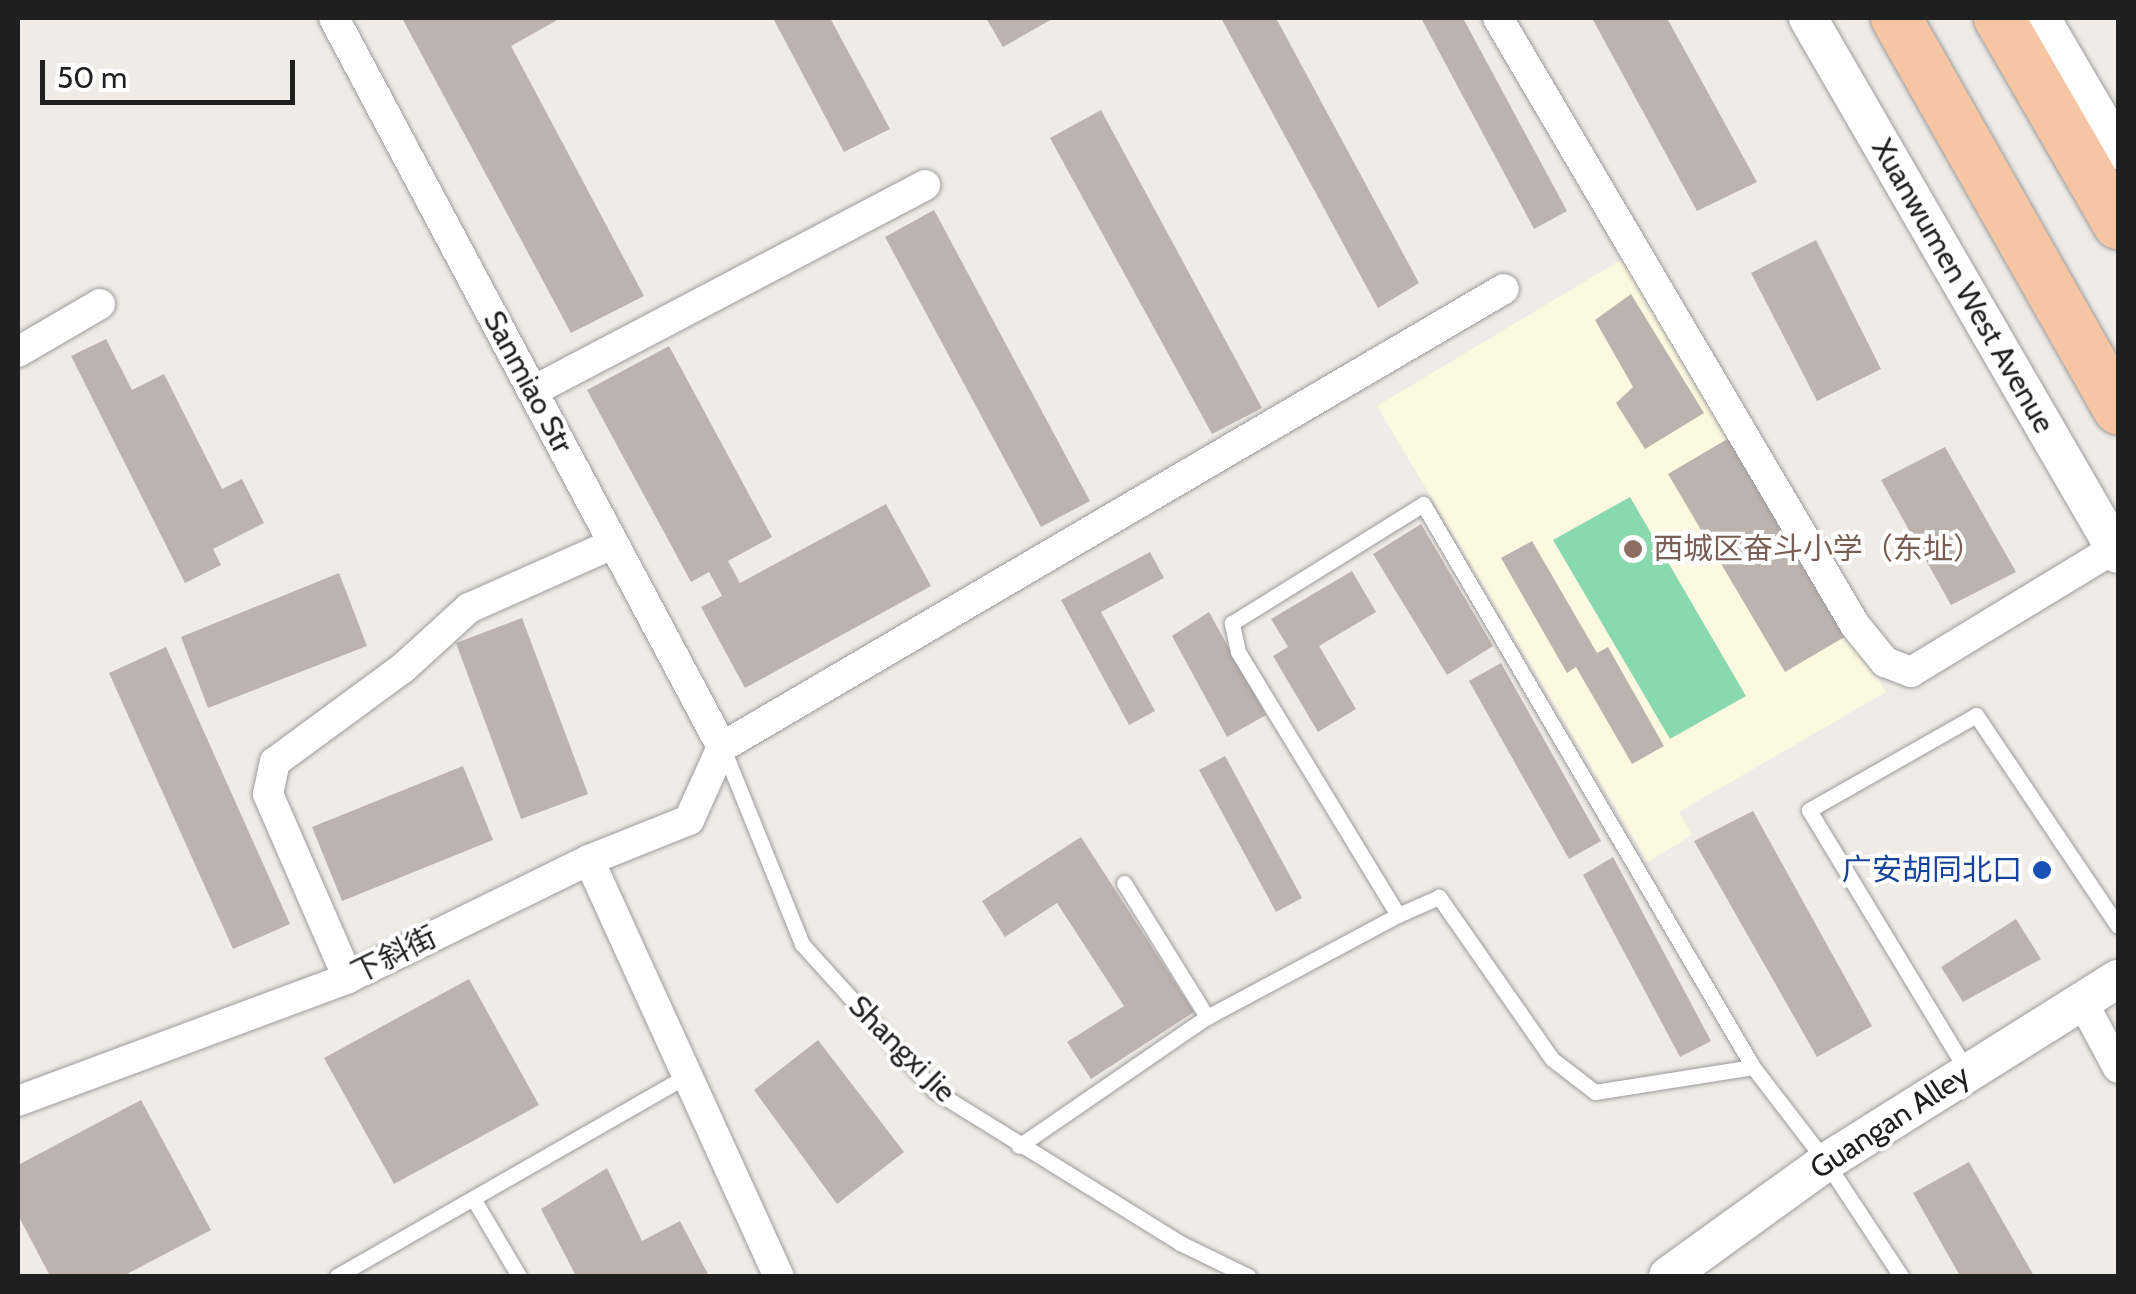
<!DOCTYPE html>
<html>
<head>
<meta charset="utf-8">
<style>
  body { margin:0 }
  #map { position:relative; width:2136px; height:1294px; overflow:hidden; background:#efebe6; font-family:Cabin,"Noto Sans SC",sans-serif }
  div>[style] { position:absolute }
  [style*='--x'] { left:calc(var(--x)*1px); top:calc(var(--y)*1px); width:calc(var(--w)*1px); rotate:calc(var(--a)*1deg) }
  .education>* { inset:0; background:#fdf9e1 }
  .pitch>* { inset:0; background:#89d9ae }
  .building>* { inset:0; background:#bcb3af }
  .roads { filter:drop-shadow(0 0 2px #9c9c9c) drop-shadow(0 0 2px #9c9c9c) }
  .service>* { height:15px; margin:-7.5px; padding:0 7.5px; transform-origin:7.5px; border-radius:7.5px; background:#fff }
  .minor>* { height:30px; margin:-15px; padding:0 15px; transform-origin:15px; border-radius:15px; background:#fff }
  .tertiary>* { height:38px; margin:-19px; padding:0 19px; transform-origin:19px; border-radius:19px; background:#fff }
  .primary>* { height:50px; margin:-25px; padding:0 25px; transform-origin:25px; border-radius:25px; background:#f6c6a4 }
  .dots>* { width:28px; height:28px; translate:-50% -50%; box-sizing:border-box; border:5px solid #fff; border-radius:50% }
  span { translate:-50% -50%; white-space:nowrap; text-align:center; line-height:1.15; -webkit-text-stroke:8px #fff; paint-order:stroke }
  .street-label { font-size:30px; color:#1f1f1f }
  .education-label { font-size:30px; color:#785e54 }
  .left { translate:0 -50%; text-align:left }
  .transit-label { font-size:30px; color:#164399 }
  .right { translate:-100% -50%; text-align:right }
  .frame { position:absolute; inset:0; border:20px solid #1f1f1f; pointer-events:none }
  .scale { position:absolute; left:40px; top:60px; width:255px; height:45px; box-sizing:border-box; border:5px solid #1f1f1f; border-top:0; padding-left:12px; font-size:30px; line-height:35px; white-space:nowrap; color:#1f1f1f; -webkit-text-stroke:8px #fff; paint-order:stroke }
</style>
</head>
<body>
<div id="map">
  <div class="education">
    <div style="clip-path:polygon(1631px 254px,1886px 692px,1679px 812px,1692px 835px,1648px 862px,1377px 406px)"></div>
  </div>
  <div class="pitch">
    <div style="clip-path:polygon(1630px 497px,1746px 696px,1670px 739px,1553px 540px)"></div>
  </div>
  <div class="building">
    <div style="clip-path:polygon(402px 18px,561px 18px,511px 46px,644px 296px,571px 333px)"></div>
    <div style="clip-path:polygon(773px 18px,830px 18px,890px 129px,844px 152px)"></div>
    <div style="clip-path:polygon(986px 18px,1054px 18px,1003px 47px)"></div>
    <div style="clip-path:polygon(1221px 18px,1276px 18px,1419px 283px,1378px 308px)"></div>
    <div style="clip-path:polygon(1421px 18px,1463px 18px,1567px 211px,1534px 229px)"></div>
    <div style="clip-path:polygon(1592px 18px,1667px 18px,1757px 182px,1697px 211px)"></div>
    <div style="clip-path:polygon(1101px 110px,1262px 408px,1212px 434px,1050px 138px)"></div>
    <div style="clip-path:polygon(934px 210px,1090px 501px,1041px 527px,885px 237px)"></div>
    <div style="clip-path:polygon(1816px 240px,1881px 369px,1817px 401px,1751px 273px)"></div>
    <div style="clip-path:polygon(1631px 294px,1704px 413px,1645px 449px,1616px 403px,1633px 387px,1595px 320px)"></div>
    <div style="clip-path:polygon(106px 339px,132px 390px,164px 374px,222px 489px,242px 479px,264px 523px,213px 549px,221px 565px,185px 583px,71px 356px)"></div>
    <div style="clip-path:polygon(669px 346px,772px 537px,728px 561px,740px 583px,886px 504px,931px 586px,745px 688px,701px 607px,722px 596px,709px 572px,691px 582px,587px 390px)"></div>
    <div style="clip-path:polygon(1729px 438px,1846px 636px,1785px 672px,1668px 474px)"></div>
    <div style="clip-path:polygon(1945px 447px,2016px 572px,1951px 605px,1881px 480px)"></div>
    <div style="clip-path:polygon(1421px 524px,1493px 646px,1447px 675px,1373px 554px)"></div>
    <div style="clip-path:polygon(1532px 541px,1597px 653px,1608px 647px,1664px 746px,1632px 764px,1576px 667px,1567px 673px,1501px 558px)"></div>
    <div style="clip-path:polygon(1150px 552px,1164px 578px,1101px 612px,1155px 711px,1129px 725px,1061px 600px)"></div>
    <div style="clip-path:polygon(1352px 571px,1376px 612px,1319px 646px,1356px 709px,1318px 732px,1273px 656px,1288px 647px,1271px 619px)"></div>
    <div style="clip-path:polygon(339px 573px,367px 646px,208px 708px,181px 637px)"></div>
    <div style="clip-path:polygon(1209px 612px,1266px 715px,1227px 737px,1172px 636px)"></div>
    <div style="clip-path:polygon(522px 618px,588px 794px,521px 819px,456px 643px)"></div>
    <div style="clip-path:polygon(166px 647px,290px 924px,233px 949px,109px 673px)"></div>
    <div style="clip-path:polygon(1501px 663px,1601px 841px,1569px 859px,1469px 681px)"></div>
    <div style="clip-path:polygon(1225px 756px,1302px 898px,1276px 912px,1199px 770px)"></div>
    <div style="clip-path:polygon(463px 766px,493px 840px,342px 901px,312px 827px)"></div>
    <div style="clip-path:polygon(1753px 811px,1872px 1026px,1817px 1057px,1694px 841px)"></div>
    <div style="clip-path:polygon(1081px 837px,1194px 1012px,1091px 1079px,1067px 1042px,1124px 1006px,1057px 903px,1005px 937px,982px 901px)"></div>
    <div style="clip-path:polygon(1613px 857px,1711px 1041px,1680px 1057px,1583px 875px)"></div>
    <div style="clip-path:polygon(2016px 919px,2041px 959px,1963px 1002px,1941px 967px)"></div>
    <div style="clip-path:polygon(469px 979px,539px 1105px,394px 1184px,324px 1058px)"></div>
    <div style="clip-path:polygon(818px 1040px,904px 1152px,837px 1204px,754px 1090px)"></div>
    <div style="clip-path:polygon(141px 1100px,211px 1230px,123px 1276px,50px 1276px,18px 1215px,18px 1165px)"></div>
    <div style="clip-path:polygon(1969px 1162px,2034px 1276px,1960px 1276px,1913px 1193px)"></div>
    <div style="clip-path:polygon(607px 1168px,642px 1241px,680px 1221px,709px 1276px,576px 1276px,541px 1209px)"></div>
  </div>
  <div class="roads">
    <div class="service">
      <div style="--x:724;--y:751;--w:208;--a:68"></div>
      <div style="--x:802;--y:944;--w:198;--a:47.9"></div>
      <div style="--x:935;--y:1091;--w:288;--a:31.8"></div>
      <div style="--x:1180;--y:1243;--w:76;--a:25.9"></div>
      <div style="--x:1124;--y:883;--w:158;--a:58.2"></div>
      <div style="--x:1753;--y:1067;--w:160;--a:171"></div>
      <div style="--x:1595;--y:1092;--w:54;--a:-142.5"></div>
      <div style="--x:1552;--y:1059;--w:198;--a:-124.9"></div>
      <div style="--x:1439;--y:897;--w:45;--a:156.3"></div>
      <div style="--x:1398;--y:915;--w:308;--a:-121.3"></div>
      <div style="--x:1238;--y:652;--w:30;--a:-102"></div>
      <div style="--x:1232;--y:623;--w:225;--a:-31.9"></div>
      <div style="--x:1423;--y:504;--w:653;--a:59.62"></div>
      <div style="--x:1753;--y:1067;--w:120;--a:52.5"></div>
      <div style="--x:1826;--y:1162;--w:136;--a:56.7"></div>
      <div style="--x:1967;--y:1071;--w:305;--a:-121.2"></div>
      <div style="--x:1809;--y:810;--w:192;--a:-29.6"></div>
      <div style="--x:1976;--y:715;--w:254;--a:56.1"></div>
      <div style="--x:1019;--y:1146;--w:228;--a:-34.5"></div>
      <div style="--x:1207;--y:1017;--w:217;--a:-28.1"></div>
      <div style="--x:474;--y:1200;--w:88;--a:59.4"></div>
      <div style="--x:337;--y:1276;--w:400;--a:-29.8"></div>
    </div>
    <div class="minor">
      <div style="--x:334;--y:18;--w:826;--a:61.98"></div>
      <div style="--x:1498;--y:18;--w:704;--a:59.54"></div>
      <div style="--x:1855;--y:625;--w:48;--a:51"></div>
      <div style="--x:1885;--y:662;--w:28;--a:21"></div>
      <div style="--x:1911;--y:672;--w:239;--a:-31.3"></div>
      <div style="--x:18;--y:352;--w:95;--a:-30.3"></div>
      <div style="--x:533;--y:391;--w:443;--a:-27.7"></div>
      <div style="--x:722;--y:747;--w:906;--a:-30.36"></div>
      <div style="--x:589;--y:860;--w:457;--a:65.5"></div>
      <div style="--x:348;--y:978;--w:201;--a:-113.5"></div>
      <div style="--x:268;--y:794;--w:33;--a:-78"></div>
      <div style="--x:275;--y:762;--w:159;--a:-36.3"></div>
      <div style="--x:403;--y:668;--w:89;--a:-42.3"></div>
      <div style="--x:469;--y:608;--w:158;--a:-24"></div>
      <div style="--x:2081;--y:999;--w:78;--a:61.8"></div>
      <div style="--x:18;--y:1101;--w:352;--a:-20.4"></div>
      <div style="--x:348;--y:978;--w:268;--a:-26.1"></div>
      <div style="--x:589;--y:860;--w:108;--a:-21.8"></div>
      <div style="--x:689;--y:820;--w:80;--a:-65.7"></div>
    </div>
    <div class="tertiary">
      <div style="--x:1808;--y:18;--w:619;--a:59.96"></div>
      <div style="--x:2041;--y:18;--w:153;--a:59.7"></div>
      <div style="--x:1668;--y:1276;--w:195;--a:-35.8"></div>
      <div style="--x:1826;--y:1162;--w:345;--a:-32.1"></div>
    </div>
    <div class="primary">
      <div style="--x:1896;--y:18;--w:450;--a:60.4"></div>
      <div style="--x:1999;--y:18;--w:238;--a:60"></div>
    </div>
  </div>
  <div class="dots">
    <div style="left:1633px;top:549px;background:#8d6e63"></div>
    <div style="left:2042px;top:870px;background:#1a4fb4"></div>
  </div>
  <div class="street-label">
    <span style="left:1963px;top:286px;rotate:60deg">Xuanwumen West Avenue</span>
    <span style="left:528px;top:382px;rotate:62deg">Sanmiao Str</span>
    <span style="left:394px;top:955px;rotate:-26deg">下斜街</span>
    <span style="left:902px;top:1049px;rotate:45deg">Shangxi Jie</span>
    <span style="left:1890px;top:1122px;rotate:-33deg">Guangan Alley</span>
  </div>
  <div class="education-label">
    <span class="left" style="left:1653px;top:549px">西城区奋斗小学（东址）</span>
  </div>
  <div class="transit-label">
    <span class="right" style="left:2022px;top:870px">广安胡同北口</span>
  </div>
  <div class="frame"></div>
  <div class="scale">50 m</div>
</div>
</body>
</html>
